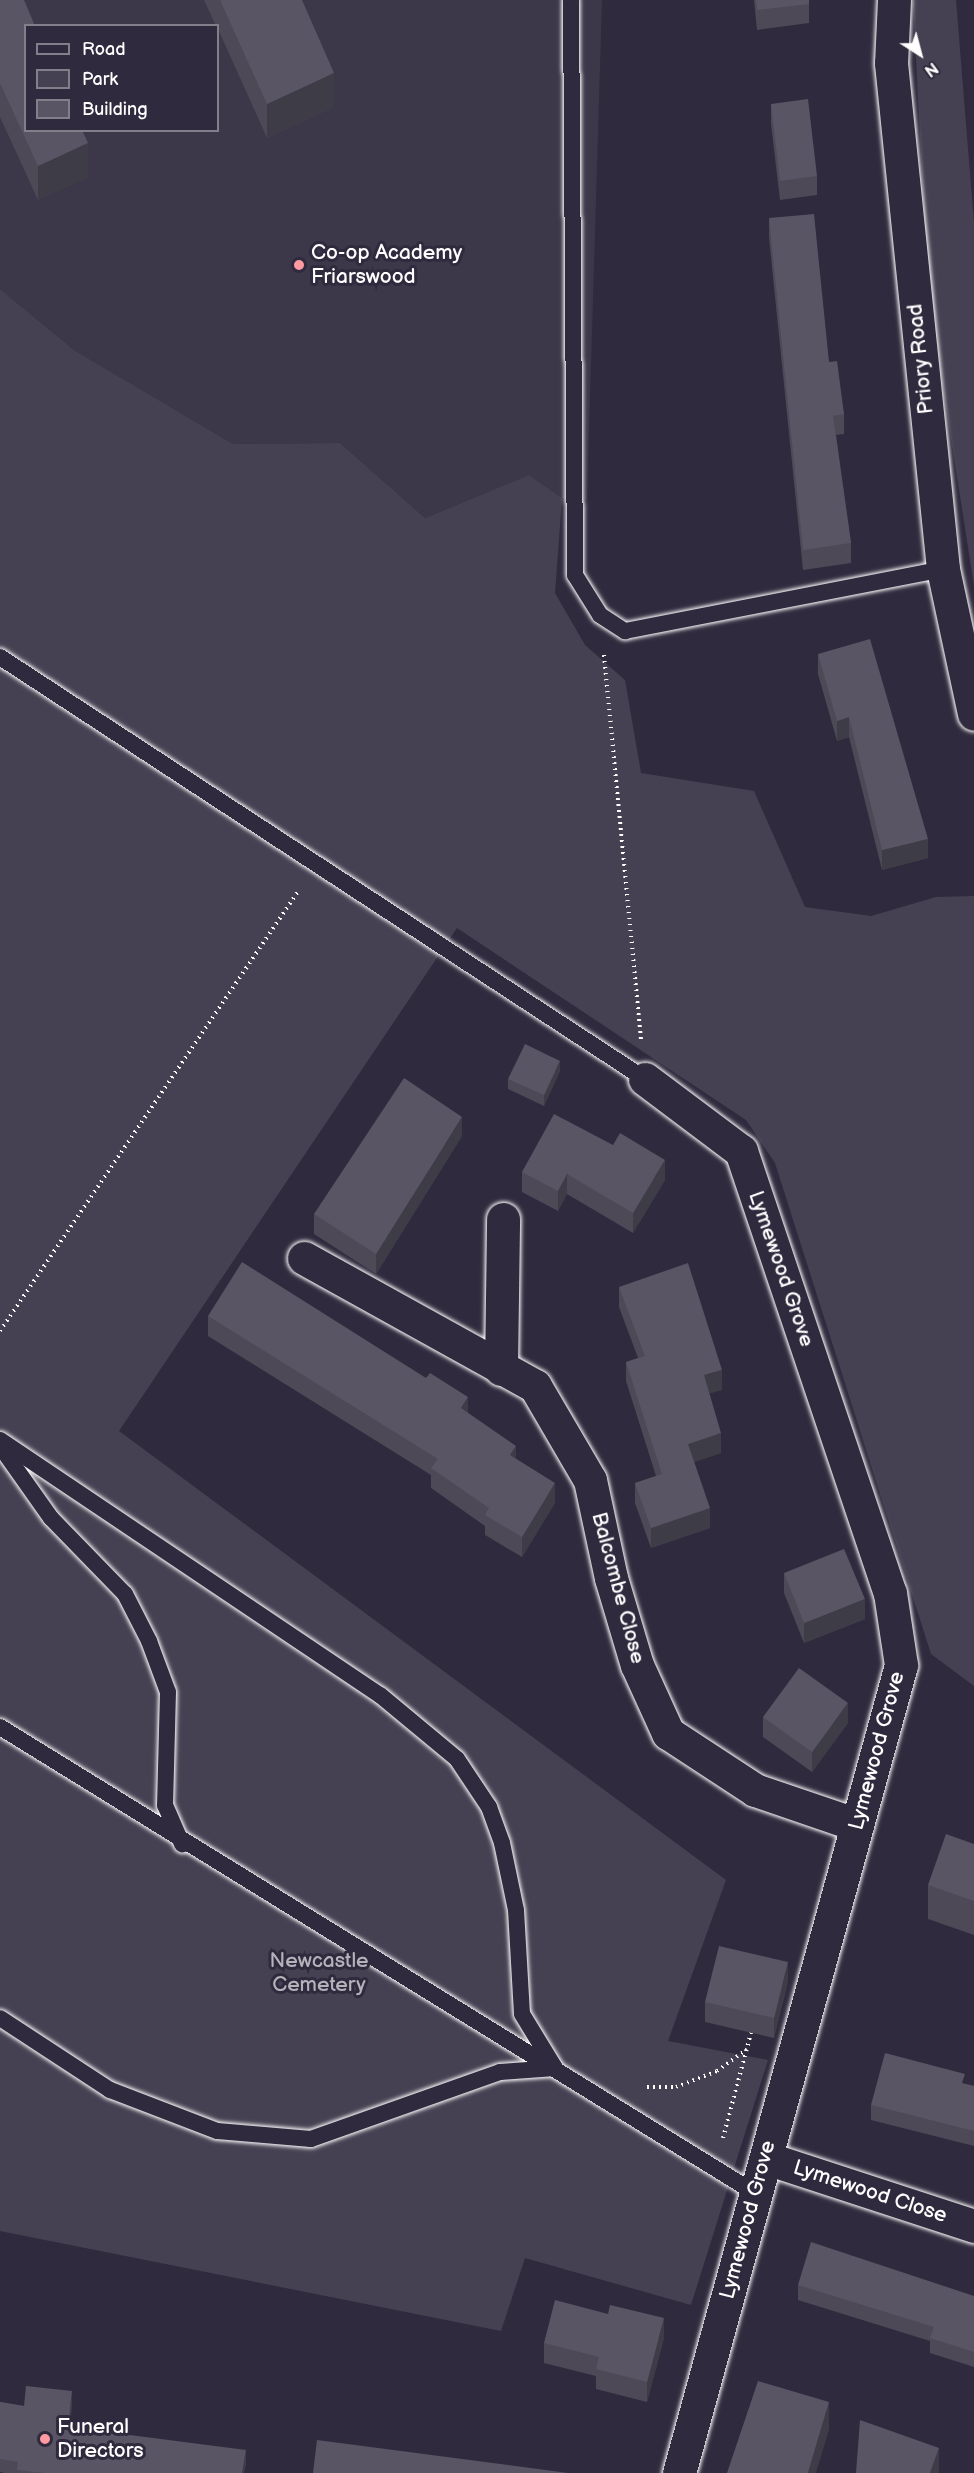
<!DOCTYPE html>
<html>
<head>
<meta charset="utf-8">
<style>
  body { margin:0 }
  #map { position:relative; width:974px; height:2473px; overflow:hidden; background:#2f2a3d; font-family:"Balsamiq Sans",sans-serif }
  div>[style] { position:absolute }
  [style*='--x'] { left:calc(var(--x)*1px); top:calc(var(--y)*1px); width:calc(var(--w)*1px); rotate:calc(var(--a)*1deg) }
  .built>* { inset:0; background:#3c3749 }
  .green>* { inset:0; background:#464152 }
  .path>* { height:4px; margin-top:-2px; transform-origin:0; background:repeating-linear-gradient(90deg,#fff 0 1.5px,transparent 0 6px) }
  .roads { filter:drop-shadow(0 0 2px #fff) drop-shadow(0 0 2px #fff) }
  .service>* { height:16px; margin:-8px; padding:0 8px; transform-origin:8px; border-radius:8px; background:#2f2a3d }
  .minor>* { height:33px; margin:-16.5px; padding:0 16.5px; transform-origin:16.5px; border-radius:16.5px; background:#2f2a3d }
  .wall>* { inset:0; background:#4d4956 }
  .shaded-wall>* { inset:0; background:#3e3c46 }
  .building>* { inset:0; background:#595564 }
  .dots>* { width:16px; height:16px; translate:-50% -50%; box-sizing:border-box; border:3px solid #2f2a3d; border-radius:50% }
  span { translate:-50% -50%; white-space:nowrap; text-align:center; line-height:1.15; -webkit-text-stroke:6px #2f2a3d; paint-order:stroke }
  .poi-label { font-size:21px; color:#fff }
  .left { translate:0 -50%; text-align:left }
  .street-label { font-size:21px; color:#fff }
  .park-label { font-size:21px; color:#b5b3ba }
  .legend { position:absolute; left:24px; top:24px; width:195px; height:108px; box-sizing:border-box; background:#2f2a3d; border:2px solid #827f8b; margin:0; padding:8px 10px; list-style:none; font-size:18px; color:#fff }
  .legend li { display:flex; align-items:center; gap:12px; height:30px }
  .legend b { width:30px; border:2px solid #827f8b }
  .north { position:absolute; left:890px; top:24px; width:60px; height:60px; -webkit-text-stroke:4px #2f2a3d; paint-order:stroke; rotate:144deg; font-size:16px; font-weight:700; line-height:24px; text-align:center; color:#fff }
  .north::after { content:''; display:block; margin:auto; width:21px; height:27px; background:#fff; clip-path:polygon(50% 0,100% 100%,50% 72%,0 100%) }
</style>
</head>
<body>
<div id="map">
  <div class="built">
    <div style="clip-path:polygon(evenodd,0 0,602px 0,587px 500px,562px 498px,529px 475px,425px 518px,340px 443px,233px 444px,74px 350px,0 289px,0 0,26px 26px,218px 26px,218px 130px,26px 130px,26px 26px)"></div>
  </div>
  <div class="green">
    <div style="clip-path:polygon(913px 0,956px 0,974px 223px,974px 586px,928px 290px)"></div>
    <div style="clip-path:polygon(0 289px,74px 350px,233px 444px,340px 443px,425px 518px,529px 475px,562px 498px,555px 593px,585px 645px,625px 680px,641px 773px,754px 791px,805px 907px,871px 916px,936px 897px,974px 896px,974px 1686px,931px 1654px,775px 1163px,746px 1120px,457px 928px,119px 1431px,726px 1880px,668px 2041px,768px 2060px,691px 2305px,525px 2258px,501px 2331px,0 2231px)"></div>
  </div>
  <div class="path">
    <div style="--x:604;--y:655;--w:386;--a:84.5"></div>
    <div style="--x:0;--y:1331;--w:533;--a:-55.86"></div>
    <div style="--x:647;--y:2087;--w:29;--a:0"></div>
    <div style="--x:676;--y:2087;--w:44;--a:-21.3"></div>
    <div style="--x:717;--y:2071;--w:37;--a:-36"></div>
    <div style="--x:723;--y:2138;--w:109;--a:-75.1"></div>
  </div>
  <div class="roads">
    <div class="service">
      <div style="--x:571;--y:0;--w:575;--a:89.6"></div>
      <div style="--x:575;--y:575;--w:47;--a:58"></div>
      <div style="--x:600;--y:615;--w:30;--a:33"></div>
      <div style="--x:625;--y:631;--w:324;--a:-11"></div>
      <div style="--x:0;--y:657;--w:771;--a:33.2"></div>
      <div style="--x:0;--y:1440;--w:458;--a:33.9"></div>
      <div style="--x:380;--y:1695;--w:100;--a:39.7"></div>
      <div style="--x:457;--y:1759;--w:58;--a:56.3"></div>
      <div style="--x:489;--y:1807;--w:38;--a:70"></div>
      <div style="--x:502;--y:1843;--w:68;--a:78.2"></div>
      <div style="--x:516;--y:1910;--w:104;--a:86.7"></div>
      <div style="--x:522;--y:2014;--w:63;--a:58.6"></div>
      <div style="--x:555;--y:2068;--w:55;--a:175.8"></div>
      <div style="--x:500;--y:2072;--w:201;--a:160.5"></div>
      <div style="--x:311;--y:2139;--w:94;--a:-175.1"></div>
      <div style="--x:217;--y:2131;--w:115;--a:-159"></div>
      <div style="--x:110;--y:2090;--w:131;--a:-146.8"></div>
      <div style="--x:0;--y:1446;--w:88;--a:54.7"></div>
      <div style="--x:51;--y:1518;--w:106;--a:45.8"></div>
      <div style="--x:125;--y:1594;--w:53;--a:62.9"></div>
      <div style="--x:149;--y:1641;--w:54;--a:69.6"></div>
      <div style="--x:168;--y:1692;--w:113;--a:91.5"></div>
      <div style="--x:165;--y:1805;--w:43;--a:66.4"></div>
      <div style="--x:0;--y:1727;--w:887;--a:31.68"></div>
    </div>
    <div class="minor">
      <div style="--x:894;--y:0;--w:63;--a:92.7"></div>
      <div style="--x:891;--y:63;--w:509;--a:84.13"></div>
      <div style="--x:943;--y:569;--w:148;--a:77.9"></div>
      <div style="--x:645;--y:1079;--w:120;--a:36.9"></div>
      <div style="--x:741;--y:1151;--w:466;--a:71.4"></div>
      <div style="--x:890;--y:1593;--w:73;--a:81.3"></div>
      <div style="--x:901;--y:1665;--w:838;--a:105.36"></div>
      <div style="--x:304;--y:1258;--w:264;--a:29"></div>
      <div style="--x:535;--y:1386;--w:109;--a:59.7"></div>
      <div style="--x:590;--y:1480;--w:100;--a:77.9"></div>
      <div style="--x:611;--y:1578;--w:91;--a:73.4"></div>
      <div style="--x:637;--y:1665;--w:75;--a:65.5"></div>
      <div style="--x:668;--y:1733;--w:104;--a:33.2"></div>
      <div style="--x:755;--y:1790;--w:108;--a:18.9"></div>
      <div style="--x:501;--y:1369;--w:150;--a:-89.2"></div>
      <div style="--x:766;--y:2158;--w:219;--a:18.1"></div>
    </div>
  </div>
  <div class="wall">
    <div style="clip-path:polygon(0 0,25px 2px,88px 177px,38px 200px,0 117px)"></div>
    <div style="clip-path:polygon(204px 0,302px 0,334px 107px,267px 138px,218px 29px,218px 26px,216px 26px)"></div>
    <div style="clip-path:polygon(754px 0,809px 0,809px 23px,757px 30px)"></div>
    <div style="clip-path:polygon(771px 104px,817px 176px,817px 195px,780px 200px,771px 124px)"></div>
    <div style="clip-path:polygon(769px 218px,829px 362px,844px 414px,844px 434px,836px 435px,851px 543px,851px 563px,803px 570px,769px 238px)"></div>
    <div style="clip-path:polygon(818px 654px,928px 858px,882px 870px,849px 737px,837px 741px,818px 674px)"></div>
    <div style="clip-path:polygon(560px 1071px,544px 1106px,508px 1089px,508px 1079px)"></div>
    <div style="clip-path:polygon(462px 1136px,376px 1274px,314px 1234px,314px 1214px)"></div>
    <div style="clip-path:polygon(522px 1172px,665px 1180px,633px 1233px,567px 1194px,558px 1211px,522px 1192px)"></div>
    <div style="clip-path:polygon(619px 1287px,722px 1390px,709px 1393px,721px 1453px,694px 1462px,710px 1528px,651px 1548px,635px 1503px,635px 1483px,656px 1476px,626px 1381px,626px 1362px,638px 1358px,619px 1307px)"></div>
    <div style="clip-path:polygon(208px 1316px,426px 1378px,468px 1413px,516px 1459px,555px 1503px,522px 1557px,485px 1535px,485px 1526px,431px 1488px,431px 1475px,208px 1336px)"></div>
    <div style="clip-path:polygon(784px 1573px,865px 1619px,804px 1643px,784px 1593px)"></div>
    <div style="clip-path:polygon(763px 1717px,848px 1723px,812px 1772px,763px 1737px)"></div>
    <div style="clip-path:polygon(974px 1844px,974px 1935px,928px 1919px,928px 1885px)"></div>
    <div style="clip-path:polygon(788px 1982px,774px 2038px,705px 2022px,705px 2002px)"></div>
    <div style="clip-path:polygon(965px 2084px,974px 2086px,974px 2146px,871px 2120px,871px 2105px)"></div>
    <div style="clip-path:polygon(798px 2285px,974px 2296px,974px 2367px,930px 2353px,930px 2341px,798px 2300px)"></div>
    <div style="clip-path:polygon(664px 2338px,647px 2402px,596px 2389px,596px 2376px,544px 2363px,544px 2343px)"></div>
    <div style="clip-path:polygon(0 2402px,24px 2406px,72px 2404px,70px 2427px,246px 2463px,244px 2473px,5px 2473px,0 2472px)"></div>
  </div>
  <div class="shaded-wall">
    <div style="clip-path:polygon(334px 73px,334px 107px,267px 138px,267px 104px)"></div>
    <div style="clip-path:polygon(88px 143px,88px 177px,38px 200px,38px 166px)"></div>
    <div style="clip-path:polygon(849px 717px,849px 737px,837px 741px,837px 721px)"></div>
    <div style="clip-path:polygon(928px 839px,928px 858px,882px 870px,882px 850px)"></div>
    <div style="clip-path:polygon(560px 1061px,560px 1071px,544px 1106px,544px 1095px)"></div>
    <div style="clip-path:polygon(462px 1117px,462px 1136px,376px 1274px,376px 1254px)"></div>
    <div style="clip-path:polygon(665px 1160px,665px 1180px,633px 1233px,633px 1213px)"></div>
    <div style="clip-path:polygon(567px 1174px,567px 1194px,558px 1211px,558px 1191px)"></div>
    <div style="clip-path:polygon(722px 1370px,722px 1390px,704px 1395px,704px 1375px)"></div>
    <div style="clip-path:polygon(468px 1397px,468px 1417px,461px 1408px)"></div>
    <div style="clip-path:polygon(721px 1433px,721px 1453px,688px 1464px,688px 1444px)"></div>
    <div style="clip-path:polygon(516px 1446px,516px 1466px,510px 1455px)"></div>
    <div style="clip-path:polygon(555px 1483px,555px 1503px,522px 1557px,522px 1537px)"></div>
    <div style="clip-path:polygon(710px 1508px,710px 1528px,651px 1548px,651px 1528px)"></div>
    <div style="clip-path:polygon(865px 1599px,865px 1619px,804px 1643px,804px 1623px)"></div>
    <div style="clip-path:polygon(848px 1703px,848px 1723px,812px 1772px,812px 1752px)"></div>
    <div style="clip-path:polygon(788px 1962px,788px 1982px,774px 2038px,774px 2018px)"></div>
    <div style="clip-path:polygon(664px 2318px,664px 2338px,647px 2402px,647px 2382px)"></div>
    <div style="clip-path:polygon(72px 2391px,72px 2404px,68px 2440px,68px 2427px)"></div>
    <div style="clip-path:polygon(829px 2402px,829px 2430px,816px 2473px,808px 2473px)"></div>
    <div style="clip-path:polygon(939px 2448px,939px 2473px,930px 2473px)"></div>
    <div style="clip-path:polygon(246px 2450px,246px 2463px,244px 2473px,242px 2473px)"></div>
  </div>
  <div class="building">
    <div style="clip-path:polygon(0 0,24px 0,35px 26px,26px 26px,26px 130px,82px 130px,88px 143px,38px 166px,0 83px)"></div>
    <div style="clip-path:polygon(220px 0,302px 0,334px 73px,267px 104px)"></div>
    <div style="clip-path:polygon(756px 0,809px 0,809px 4px,757px 10px)"></div>
    <div style="clip-path:polygon(808px 99px,817px 176px,780px 181px,771px 104px)"></div>
    <div style="clip-path:polygon(814px 214px,829px 362px,837px 361px,844px 414px,833px 416px,851px 543px,803px 550px,769px 218px)"></div>
    <div style="clip-path:polygon(870px 639px,928px 839px,882px 850px,849px 717px,837px 721px,818px 654px)"></div>
    <div style="clip-path:polygon(525px 1044px,560px 1061px,544px 1095px,508px 1079px)"></div>
    <div style="clip-path:polygon(404px 1078px,462px 1117px,376px 1254px,314px 1214px)"></div>
    <div style="clip-path:polygon(554px 1114px,613px 1145px,620px 1133px,665px 1160px,633px 1213px,567px 1174px,558px 1191px,522px 1172px)"></div>
    <div style="clip-path:polygon(242px 1262px,426px 1378px,430px 1373px,468px 1397px,461px 1408px,516px 1446px,510px 1455px,555px 1483px,522px 1537px,485px 1515px,489px 1508px,431px 1468px,438px 1459px,208px 1316px)"></div>
    <div style="clip-path:polygon(688px 1263px,722px 1370px,704px 1375px,721px 1433px,688px 1444px,710px 1508px,651px 1528px,635px 1483px,662px 1474px,626px 1362px,645px 1356px,619px 1287px)"></div>
    <div style="clip-path:polygon(844px 1549px,865px 1599px,804px 1623px,784px 1573px)"></div>
    <div style="clip-path:polygon(799px 1668px,848px 1703px,812px 1752px,763px 1717px)"></div>
    <div style="clip-path:polygon(946px 1834px,974px 1844px,974px 1901px,928px 1885px)"></div>
    <div style="clip-path:polygon(719px 1946px,788px 1962px,774px 2018px,705px 2002px)"></div>
    <div style="clip-path:polygon(885px 2053px,965px 2074px,962px 2083px,974px 2086px,974px 2131px,871px 2105px)"></div>
    <div style="clip-path:polygon(811px 2242px,974px 2296px,974px 2352px,930px 2338px,934px 2327px,798px 2285px)"></div>
    <div style="clip-path:polygon(555px 2300px,608px 2314px,610px 2305px,664px 2318px,647px 2382px,596px 2369px,599px 2357px,544px 2343px)"></div>
    <div style="clip-path:polygon(758px 2381px,829px 2402px,808px 2473px,727px 2473px)"></div>
    <div style="clip-path:polygon(26px 2386px,72px 2391px,68px 2427px,246px 2450px,242px 2473px,45px 2473px,17px 2470px,18px 2462px,0 2459px,0 2402px,24px 2406px)"></div>
    <div style="clip-path:polygon(860px 2420px,939px 2448px,930px 2473px,856px 2473px)"></div>
    <div style="clip-path:polygon(317px 2440px,568px 2473px,313px 2473px)"></div>
  </div>
  <div class="dots">
    <div style="left:299px;top:265px;background:#ff9aa2"></div>
    <div style="left:45px;top:2439px;background:#ff9aa2"></div>
  </div>
  <div class="poi-label">
    <span class="left" style="left:311px;top:265px">Co-op Academy<br>Friarswood</span>
    <span class="left" style="left:57px;top:2439px">Funeral<br>Directors</span>
  </div>
  <div class="street-label">
    <span style="left:921px;top:359px;rotate:-96deg">Priory Road</span>
    <span style="left:781px;top:1269px;rotate:71deg">Lymewood Grove</span>
    <span style="left:618px;top:1588px;rotate:75deg">Balcombe Close</span>
    <span style="left:877px;top:1751px;rotate:-75deg">Lymewood Grove</span>
    <span style="left:870px;top:2192px;rotate:18deg">Lymewood Close</span>
    <span style="left:748px;top:2220px;rotate:-75deg">Lymewood Grove</span>
  </div>
  <div class="park-label">
    <span style="left:319px;top:1973px">Newcastle<br>Cemetery</span>
  </div>
  <ul class="legend">
  <li><b style="height:8px;background:#2f2a3d"></b>Road</li>
  <li><b style="height:16px;background:#464152"></b>Park</li>
  <li><b style="height:16px;background:#595564"></b>Building</li>
  </ul>
  <div class="north">N</div>
</div>
</body>
</html>
